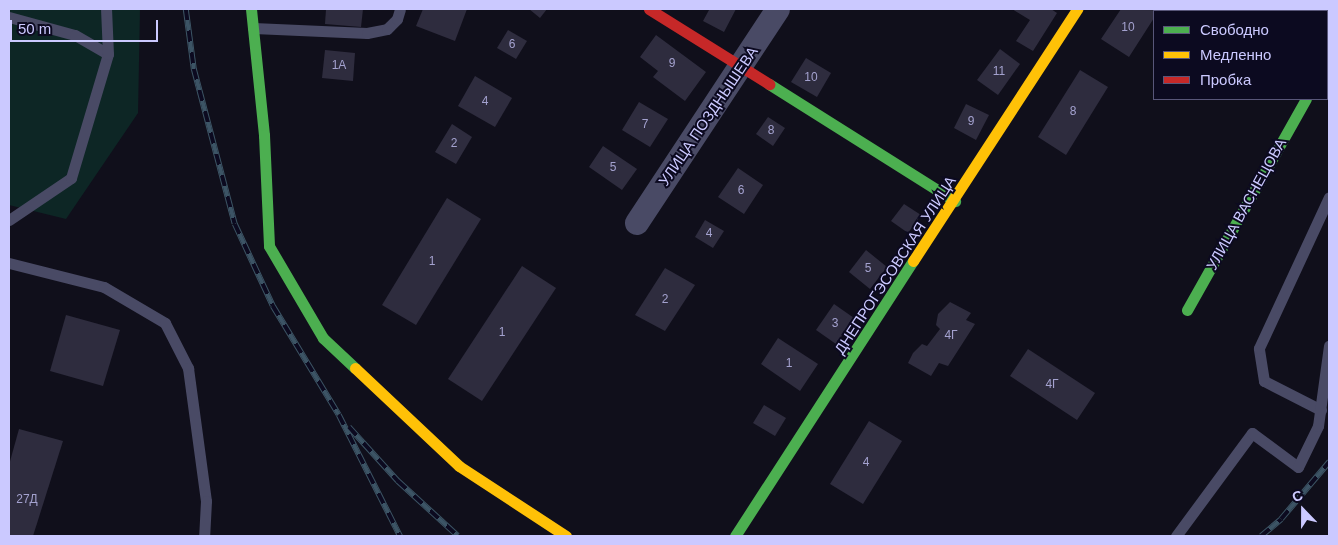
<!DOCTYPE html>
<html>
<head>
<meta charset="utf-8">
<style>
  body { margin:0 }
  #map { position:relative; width:1338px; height:545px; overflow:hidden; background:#100f1b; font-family:Helvetica,sans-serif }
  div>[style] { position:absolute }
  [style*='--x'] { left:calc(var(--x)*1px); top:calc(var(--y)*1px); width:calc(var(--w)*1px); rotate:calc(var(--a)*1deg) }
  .green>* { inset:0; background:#0d2625 }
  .building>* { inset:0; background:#2e2c3e }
  .lane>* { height:11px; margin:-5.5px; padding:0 5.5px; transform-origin:5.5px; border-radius:5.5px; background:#494a65 }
  .street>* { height:24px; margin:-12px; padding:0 12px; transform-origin:12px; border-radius:12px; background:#494a65 }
  .fast>* { height:11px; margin:-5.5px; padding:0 5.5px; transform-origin:5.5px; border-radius:5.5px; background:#4caf50 }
  .slow>* { height:11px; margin:-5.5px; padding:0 5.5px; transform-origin:5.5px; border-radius:5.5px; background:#ffc107 }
  .jam>* { height:11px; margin:-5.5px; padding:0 5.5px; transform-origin:5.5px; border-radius:5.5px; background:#c62828 }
  .rail>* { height:5.5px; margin-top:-2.75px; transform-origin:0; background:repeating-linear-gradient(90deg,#0c0a20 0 11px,#3c5465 0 22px); box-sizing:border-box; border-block:1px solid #3c5465 }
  span { translate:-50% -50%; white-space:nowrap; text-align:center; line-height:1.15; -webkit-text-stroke:4px #0c0a20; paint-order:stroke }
  .number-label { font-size:12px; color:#a4a2cf }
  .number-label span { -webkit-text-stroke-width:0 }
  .street-label { font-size:15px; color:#cbc9ff }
  .frame { position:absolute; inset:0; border:10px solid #cbc9ff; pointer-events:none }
  .legend { position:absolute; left:1153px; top:10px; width:175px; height:90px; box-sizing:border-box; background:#0c0a20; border:1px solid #585679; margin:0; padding:6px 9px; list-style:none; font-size:15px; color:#cbc9ff }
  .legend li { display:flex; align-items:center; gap:10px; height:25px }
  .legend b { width:25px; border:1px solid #585679 }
  .north { position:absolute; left:1278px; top:485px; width:50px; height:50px; -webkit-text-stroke:4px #0c0a20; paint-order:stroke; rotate:338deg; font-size:14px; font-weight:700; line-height:20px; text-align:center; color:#cbc9ff }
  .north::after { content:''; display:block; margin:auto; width:18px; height:22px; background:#cbc9ff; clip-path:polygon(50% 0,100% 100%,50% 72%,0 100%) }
  .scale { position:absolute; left:10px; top:20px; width:148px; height:22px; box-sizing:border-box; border:2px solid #cbc9ff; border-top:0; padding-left:6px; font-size:15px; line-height:18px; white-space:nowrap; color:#cbc9ff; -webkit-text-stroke:4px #0c0a20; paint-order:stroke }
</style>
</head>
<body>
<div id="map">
  <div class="green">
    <div style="clip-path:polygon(9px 9px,140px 9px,138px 113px,66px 219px,9px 205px)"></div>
  </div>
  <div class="building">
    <div style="clip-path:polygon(326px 9px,363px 9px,361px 27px,325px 24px)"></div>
    <div style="clip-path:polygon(423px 9px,467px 9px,455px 41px,416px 26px)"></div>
    <div style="clip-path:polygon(529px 9px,547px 9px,540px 18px)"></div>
    <div style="clip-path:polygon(706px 9px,736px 9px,724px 32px,703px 21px,709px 10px)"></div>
    <div style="clip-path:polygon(1012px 9px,1051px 9px,1057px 13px,1033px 51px,1016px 41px,1030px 20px)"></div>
    <div style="clip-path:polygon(1121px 9px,1160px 9px,1154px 11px,1154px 18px,1129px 57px,1101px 39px)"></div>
    <div style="clip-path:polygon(508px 30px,527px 41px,516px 59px,497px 48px)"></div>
    <div style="clip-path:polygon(656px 35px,706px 72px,685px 101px,653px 77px,658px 71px,640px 57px)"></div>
    <div style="clip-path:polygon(1000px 49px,1020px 64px,998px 95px,977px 80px)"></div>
    <div style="clip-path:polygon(325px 50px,355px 53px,353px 81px,322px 78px)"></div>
    <div style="clip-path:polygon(806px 58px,831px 73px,817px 97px,791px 82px)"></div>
    <div style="clip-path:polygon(1080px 70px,1108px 87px,1066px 155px,1038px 137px)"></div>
    <div style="clip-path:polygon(475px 76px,512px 98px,495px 127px,458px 106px)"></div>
    <div style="clip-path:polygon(639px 102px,668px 119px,650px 147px,622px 130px)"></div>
    <div style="clip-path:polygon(966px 104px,989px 115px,976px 140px,954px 128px)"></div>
    <div style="clip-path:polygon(768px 117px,785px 128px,773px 146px,756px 134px)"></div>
    <div style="clip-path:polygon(452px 124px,472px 137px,456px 164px,435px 152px)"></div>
    <div style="clip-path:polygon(603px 146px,637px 169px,622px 190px,589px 167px)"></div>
    <div style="clip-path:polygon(738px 168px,763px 185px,744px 214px,718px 197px)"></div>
    <div style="clip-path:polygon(447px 198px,481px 219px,416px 325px,382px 305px)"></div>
    <div style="clip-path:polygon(904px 204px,921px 215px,908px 233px,891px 221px)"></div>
    <div style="clip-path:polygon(705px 220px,724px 231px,713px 248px,695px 237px)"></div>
    <div style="clip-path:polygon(866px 250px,887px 267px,870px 289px,849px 272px)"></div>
    <div style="clip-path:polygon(522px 266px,556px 288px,482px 401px,448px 379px)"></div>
    <div style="clip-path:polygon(665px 268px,695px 285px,665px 331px,635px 315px)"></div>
    <div style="clip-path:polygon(950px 302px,971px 313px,966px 320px,975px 324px,948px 366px,939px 363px,931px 376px,908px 363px,913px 353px,922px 344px,927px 346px,940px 329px,936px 325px,938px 314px)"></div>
    <div style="clip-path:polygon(834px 304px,854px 318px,836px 344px,816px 330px)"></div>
    <div style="clip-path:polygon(66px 315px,120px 330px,103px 386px,50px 371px)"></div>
    <div style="clip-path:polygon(778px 338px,818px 364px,800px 391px,761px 364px)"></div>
    <div style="clip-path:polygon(1028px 349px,1095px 393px,1077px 420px,1010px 376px)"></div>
    <div style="clip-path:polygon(764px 405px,786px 418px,775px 436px,753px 423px)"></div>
    <div style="clip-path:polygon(869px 421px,902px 441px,863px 504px,830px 484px)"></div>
    <div style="clip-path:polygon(19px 429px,63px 441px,33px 536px,9px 536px,9px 465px)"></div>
  </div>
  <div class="lane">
    <div style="--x:9;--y:17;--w:68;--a:15.3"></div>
    <div style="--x:75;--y:35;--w:38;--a:30"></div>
    <div style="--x:253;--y:28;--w:114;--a:2.5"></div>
    <div style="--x:367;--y:33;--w:20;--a:-11"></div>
    <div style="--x:387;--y:29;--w:14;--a:-45"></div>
    <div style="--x:397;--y:19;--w:10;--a:-73"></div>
    <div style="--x:9;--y:220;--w:75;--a:-34.1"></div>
    <div style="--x:71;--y:178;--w:129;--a:-73.4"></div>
    <div style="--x:108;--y:54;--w:45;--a:-92.5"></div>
    <div style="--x:9;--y:263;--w:98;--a:14.2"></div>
    <div style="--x:104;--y:287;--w:71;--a:30.5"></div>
    <div style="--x:165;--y:323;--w:51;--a:62.9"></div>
    <div style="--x:188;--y:368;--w:134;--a:82.3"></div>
    <div style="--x:206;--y:501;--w:35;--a:93"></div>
    <div style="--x:1321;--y:410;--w:64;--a:-153"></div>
    <div style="--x:1264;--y:381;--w:33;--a:-99"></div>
    <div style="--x:1259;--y:348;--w:166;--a:-65.1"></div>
    <div style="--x:1176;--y:536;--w:128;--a:-53.6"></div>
    <div style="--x:1252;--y:433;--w:57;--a:36.5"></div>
    <div style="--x:1298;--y:467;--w:46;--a:-64"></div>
    <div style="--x:1318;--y:426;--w:81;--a:-82.2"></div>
  </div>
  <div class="street">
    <div style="--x:1327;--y:61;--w:4;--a:-63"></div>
    <div style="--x:637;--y:223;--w:256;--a:-56.6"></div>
  </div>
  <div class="fast">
    <div style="--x:251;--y:9;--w:127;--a:84.1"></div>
    <div style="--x:264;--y:135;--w:111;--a:87.4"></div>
    <div style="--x:269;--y:246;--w:107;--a:59.6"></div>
    <div style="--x:323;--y:338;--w:44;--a:43.2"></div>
    <div style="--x:769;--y:84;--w:220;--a:32.2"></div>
    <div style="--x:1187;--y:310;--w:242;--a:-60.6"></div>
    <div style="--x:735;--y:536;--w:328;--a:-57.1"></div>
  </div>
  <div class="slow">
    <div style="--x:913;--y:261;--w:301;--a:-56.9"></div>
    <div style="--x:355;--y:368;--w:143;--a:43.3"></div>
    <div style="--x:459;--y:466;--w:128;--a:33.2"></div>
  </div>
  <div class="jam">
    <div style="--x:649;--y:9;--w:142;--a:32"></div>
  </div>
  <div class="rail">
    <div style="--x:186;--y:9;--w:61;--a:82.4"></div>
    <div style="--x:194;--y:69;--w:160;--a:75.2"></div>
    <div style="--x:235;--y:224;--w:90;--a:65.1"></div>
    <div style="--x:273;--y:306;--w:127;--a:58.8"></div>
    <div style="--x:339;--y:415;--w:136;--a:63.2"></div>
    <div style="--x:349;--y:427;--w:73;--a:47.8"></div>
    <div style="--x:398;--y:481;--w:81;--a:42.5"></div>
    <div style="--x:1261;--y:536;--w:26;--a:-40"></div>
    <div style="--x:1281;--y:519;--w:75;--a:-49.9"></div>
  </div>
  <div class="number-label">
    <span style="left:1128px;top:28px">10</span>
    <span style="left:512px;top:45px">6</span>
    <span style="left:672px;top:64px">9</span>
    <span style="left:339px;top:66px">1А</span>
    <span style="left:999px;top:72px">11</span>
    <span style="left:811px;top:78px">10</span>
    <span style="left:485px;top:102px">4</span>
    <span style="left:1073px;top:112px">8</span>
    <span style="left:971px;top:122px">9</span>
    <span style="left:645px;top:125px">7</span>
    <span style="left:771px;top:131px">8</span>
    <span style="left:454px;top:144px">2</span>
    <span style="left:613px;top:168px">5</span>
    <span style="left:741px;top:191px">6</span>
    <span style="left:709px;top:234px">4</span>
    <span style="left:432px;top:262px">1</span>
    <span style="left:868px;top:269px">5</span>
    <span style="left:665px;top:300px">2</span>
    <span style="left:835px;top:324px">3</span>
    <span style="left:502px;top:333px">1</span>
    <span style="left:951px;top:336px">4Г</span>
    <span style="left:789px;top:364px">1</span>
    <span style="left:1052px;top:385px">4Г</span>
    <span style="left:866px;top:463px">4</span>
    <span style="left:27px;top:500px">27Д</span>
  </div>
  <div class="street-label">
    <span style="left:708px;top:116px;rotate:-56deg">УЛИЦА ПОЗДНЫШЕВА</span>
    <span style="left:1246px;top:204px;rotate:-61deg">УЛИЦА ВАСНЕЦОВА</span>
    <span style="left:895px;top:265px;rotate:-57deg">ДНЕПРОГЭСОВСКАЯ УЛИЦА</span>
  </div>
  <div class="frame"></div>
  <ul class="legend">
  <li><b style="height:6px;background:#4caf50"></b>Свободно</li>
  <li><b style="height:6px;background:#ffc107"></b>Медленно</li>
  <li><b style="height:6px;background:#c62828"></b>Пробка</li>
  </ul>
  <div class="north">С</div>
  <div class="scale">50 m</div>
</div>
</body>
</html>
